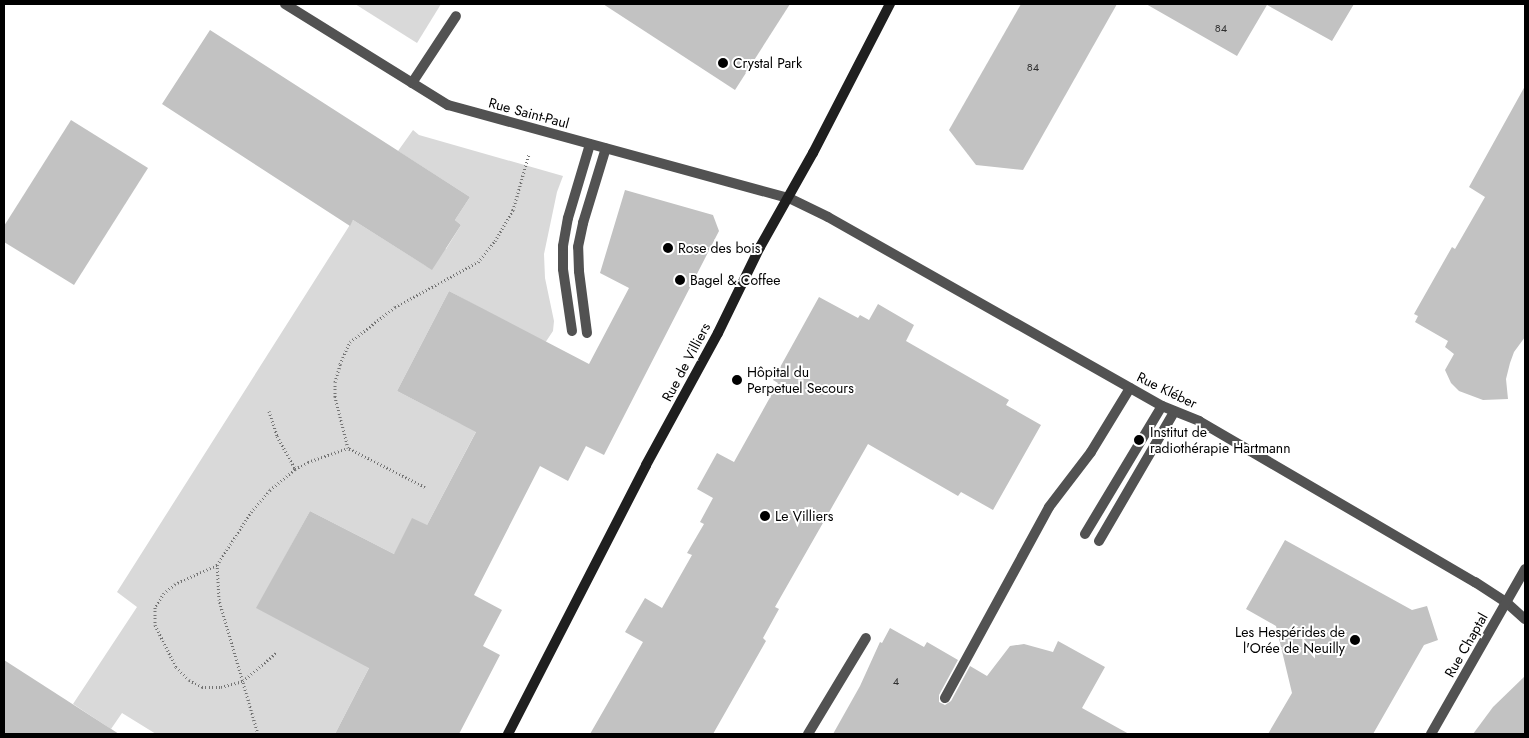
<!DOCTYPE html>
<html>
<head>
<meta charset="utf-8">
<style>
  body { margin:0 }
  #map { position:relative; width:1529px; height:738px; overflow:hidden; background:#fff; font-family:Jost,sans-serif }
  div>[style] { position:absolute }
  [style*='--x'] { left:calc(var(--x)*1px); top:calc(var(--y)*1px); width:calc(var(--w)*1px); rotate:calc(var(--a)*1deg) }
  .green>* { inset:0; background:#d9d9d9 }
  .building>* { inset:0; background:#c2c2c2 }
  .path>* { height:3px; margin-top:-1.5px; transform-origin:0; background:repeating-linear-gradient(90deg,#747474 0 1px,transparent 0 3.5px) }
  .lane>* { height:10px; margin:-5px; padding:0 5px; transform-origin:5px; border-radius:5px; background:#525252 }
  .street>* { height:10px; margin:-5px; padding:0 5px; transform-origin:5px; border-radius:5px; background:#525252 }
  .secondary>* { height:10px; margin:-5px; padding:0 5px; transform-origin:5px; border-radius:5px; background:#1f1f1f }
  .dots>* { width:14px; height:14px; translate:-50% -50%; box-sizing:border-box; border:2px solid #fff; border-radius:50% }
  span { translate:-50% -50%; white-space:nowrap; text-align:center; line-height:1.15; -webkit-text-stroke:4px #fff; paint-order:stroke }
  .number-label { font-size:11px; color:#303030 }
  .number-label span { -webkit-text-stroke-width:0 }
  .poi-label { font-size:14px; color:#000 }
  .left { translate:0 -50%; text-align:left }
  .right { translate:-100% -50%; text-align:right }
  .street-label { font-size:14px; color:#000 }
  .frame { position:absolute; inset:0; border:5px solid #000; pointer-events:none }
</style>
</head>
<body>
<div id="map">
  <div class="green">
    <div style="clip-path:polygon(355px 4px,441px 4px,417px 43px)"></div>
    <div style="clip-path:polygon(413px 130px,419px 135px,563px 176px,557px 192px,544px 254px,545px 278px,554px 321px,553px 331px,545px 343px,449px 291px,397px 391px,461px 424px,479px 426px,427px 525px,394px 554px,310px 511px,257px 608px,372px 662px,335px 734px,156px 734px,122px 713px,111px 729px,73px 704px,137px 607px,117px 592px,353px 220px,426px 266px,440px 246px,446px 249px,461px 225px,455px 220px,470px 197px,398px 151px)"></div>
  </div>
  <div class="building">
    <div style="clip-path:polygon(603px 4px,790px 4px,735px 90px)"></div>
    <div style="clip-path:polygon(1021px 4px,1117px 4px,1023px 170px,976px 165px,949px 130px)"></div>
    <div style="clip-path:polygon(1146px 4px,1354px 4px,1332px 41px,1267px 5px,1237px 56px)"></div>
    <div style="clip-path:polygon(210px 30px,470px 197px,455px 220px,461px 225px,432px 270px,353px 220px,350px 226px,162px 104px)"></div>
    <div style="clip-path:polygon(1525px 86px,1525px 337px,1514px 352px,1510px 363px,1506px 379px,1508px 399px,1483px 400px,1459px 391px,1451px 383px,1445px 370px,1454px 354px,1445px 347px,1448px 341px,1415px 322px,1418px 316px,1414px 314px,1452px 247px,1455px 249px,1485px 197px,1469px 187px)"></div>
    <div style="clip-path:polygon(71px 120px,148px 168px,74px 285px,4px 242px,4px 226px)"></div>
    <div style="clip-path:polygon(625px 190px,713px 215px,719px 231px,604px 455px,586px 446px,568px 481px,540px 466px,474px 595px,502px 610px,483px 646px,500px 655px,459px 734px,335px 734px,369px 668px,256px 608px,310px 511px,394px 554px,412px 518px,427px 525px,476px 432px,397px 391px,449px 291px,589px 364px,629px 288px,600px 273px)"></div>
    <div style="clip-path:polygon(819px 297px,858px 318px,860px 315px,869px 320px,878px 304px,914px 325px,906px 341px,1009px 400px,1006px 405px,1041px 425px,993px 510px,961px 492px,958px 496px,868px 444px,775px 607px,779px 609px,763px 638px,766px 641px,713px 734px,590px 734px,643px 642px,625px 632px,645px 598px,662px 608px,692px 555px,687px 553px,704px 524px,700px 522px,713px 498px,697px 489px,717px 453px,734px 462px,778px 383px,773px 380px)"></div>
    <div style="clip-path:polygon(1285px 540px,1412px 610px,1427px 606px,1438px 640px,1424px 645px,1373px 734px,1268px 734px,1292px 693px,1276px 626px,1246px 609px)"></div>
    <div style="clip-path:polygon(890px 628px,924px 647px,927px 642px,958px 660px,939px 695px,939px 702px,945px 705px,951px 701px,970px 666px,987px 676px,1010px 646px,1024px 644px,1053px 652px,1058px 641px,1105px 667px,1082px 708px,1129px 734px,833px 734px,860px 686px,880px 642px,882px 643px)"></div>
    <div style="clip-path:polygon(4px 660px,119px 734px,4px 734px)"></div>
    <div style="clip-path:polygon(1525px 676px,1525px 734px,1473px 734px,1493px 707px)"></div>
  </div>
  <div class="path">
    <div style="--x:269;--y:411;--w:26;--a:72"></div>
    <div style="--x:277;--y:436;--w:38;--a:61"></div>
    <div style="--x:425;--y:487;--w:86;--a:-153.1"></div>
    <div style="--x:348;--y:448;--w:53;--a:-104.3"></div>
    <div style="--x:335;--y:397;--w:15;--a:-90"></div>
    <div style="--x:335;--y:382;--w:19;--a:-74"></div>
    <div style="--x:340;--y:364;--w:24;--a:-66"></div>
    <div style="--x:350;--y:342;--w:57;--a:-37.9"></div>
    <div style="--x:395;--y:307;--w:94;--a:-28.5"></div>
    <div style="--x:478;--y:262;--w:27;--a:-51"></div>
    <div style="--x:495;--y:241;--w:36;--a:-60"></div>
    <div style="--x:513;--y:210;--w:58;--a:-74.1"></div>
    <div style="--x:217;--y:565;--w:46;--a:155.7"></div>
    <div style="--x:175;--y:584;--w:14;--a:141"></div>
    <div style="--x:164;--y:593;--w:17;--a:123"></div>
    <div style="--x:155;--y:607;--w:18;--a:90"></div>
    <div style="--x:155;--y:625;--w:47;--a:63.4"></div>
    <div style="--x:176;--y:667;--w:18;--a:45"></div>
    <div style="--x:189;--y:680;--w:15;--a:28"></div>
    <div style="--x:202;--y:687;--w:19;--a:0"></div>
    <div style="--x:221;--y:687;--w:23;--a:-15"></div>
    <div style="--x:243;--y:681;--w:45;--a:-40.5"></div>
    <div style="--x:258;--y:734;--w:140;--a:-106.2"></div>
    <div style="--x:219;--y:600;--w:35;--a:-93"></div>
    <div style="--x:217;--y:565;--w:63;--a:-57.3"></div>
    <div style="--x:251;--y:512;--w:29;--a:-49"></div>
    <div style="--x:270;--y:490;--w:33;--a:-40"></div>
    <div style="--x:295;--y:469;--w:15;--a:-28"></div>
    <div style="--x:308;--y:462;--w:42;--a:-19.3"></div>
  </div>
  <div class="lane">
    <div style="--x:412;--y:83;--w:80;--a:-56.7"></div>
    <div style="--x:572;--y:331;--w:63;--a:-98.3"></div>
    <div style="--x:563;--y:269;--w:23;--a:-90"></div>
    <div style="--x:563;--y:246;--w:28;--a:-80"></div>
    <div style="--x:568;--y:218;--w:77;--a:-73.4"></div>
    <div style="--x:587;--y:333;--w:63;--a:-97.4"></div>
    <div style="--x:579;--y:271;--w:24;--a:-92"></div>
    <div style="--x:578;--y:247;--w:25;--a:-78"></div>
    <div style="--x:583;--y:223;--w:78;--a:-73"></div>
    <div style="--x:1085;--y:534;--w:149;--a:-59"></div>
    <div style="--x:1099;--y:541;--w:149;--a:-59.8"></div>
    <div style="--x:945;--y:698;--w:217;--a:-61.4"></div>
    <div style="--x:1049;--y:507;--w:69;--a:-52.6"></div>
    <div style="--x:1091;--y:452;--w:75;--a:-58.6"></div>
    <div style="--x:808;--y:734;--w:112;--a:-58.9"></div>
  </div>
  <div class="street">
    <div style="--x:285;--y:4;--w:192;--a:31.8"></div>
    <div style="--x:448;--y:105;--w:353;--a:15.3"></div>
    <div style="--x:789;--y:198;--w:43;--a:26"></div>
    <div style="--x:828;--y:217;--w:384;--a:29.5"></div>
    <div style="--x:1162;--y:406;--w:40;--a:22"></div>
    <div style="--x:1199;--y:421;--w:320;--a:30.3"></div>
    <div style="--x:1475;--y:582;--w:38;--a:33"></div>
    <div style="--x:1507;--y:603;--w:24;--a:42"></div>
    <div style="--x:1431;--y:734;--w:190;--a:-60.3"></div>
  </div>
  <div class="secondary">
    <div style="--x:508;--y:734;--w:302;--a:-62.8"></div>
    <div style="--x:646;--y:465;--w:150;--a:-61.4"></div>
    <div style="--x:718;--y:333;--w:96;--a:-64"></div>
    <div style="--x:760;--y:247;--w:108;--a:-60.6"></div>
    <div style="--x:813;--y:153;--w:168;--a:-62.7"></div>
  </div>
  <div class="dots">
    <div style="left:723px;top:63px;background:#000"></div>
    <div style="left:668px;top:248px;background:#000"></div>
    <div style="left:680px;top:280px;background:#000"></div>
    <div style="left:737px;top:380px;background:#000"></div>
    <div style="left:1139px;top:440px;background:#000"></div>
    <div style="left:765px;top:516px;background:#000"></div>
    <div style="left:1355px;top:640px;background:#000"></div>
  </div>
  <div class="number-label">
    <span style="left:1221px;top:28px">84</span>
    <span style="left:1033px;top:67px">84</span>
    <span style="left:896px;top:681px">4</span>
  </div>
  <div class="poi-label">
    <span class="left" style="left:733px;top:63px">Crystal Park</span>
    <span class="left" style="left:678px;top:248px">Rose des bois</span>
    <span class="left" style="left:690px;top:280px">Bagel &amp; Coffee</span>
    <span class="left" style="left:747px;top:380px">Hôpital du<br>Perpetuel Secours</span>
    <span class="left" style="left:1150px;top:440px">Institut de<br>radiothérapie Hartmann</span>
    <span class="left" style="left:775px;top:516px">Le Villiers</span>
    <span class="right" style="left:1345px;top:640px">Les Hespérides de<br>l'Orée de Neuilly</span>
  </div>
  <div class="street-label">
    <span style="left:529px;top:113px;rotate:15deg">Rue Saint-Paul</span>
    <span style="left:686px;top:362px;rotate:-62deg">Rue de Villiers</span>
    <span style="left:1167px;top:390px;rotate:26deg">Rue Kléber</span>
    <span style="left:1466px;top:645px;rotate:-60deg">Rue Chaptal</span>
  </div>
  <div class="frame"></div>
</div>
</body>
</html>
